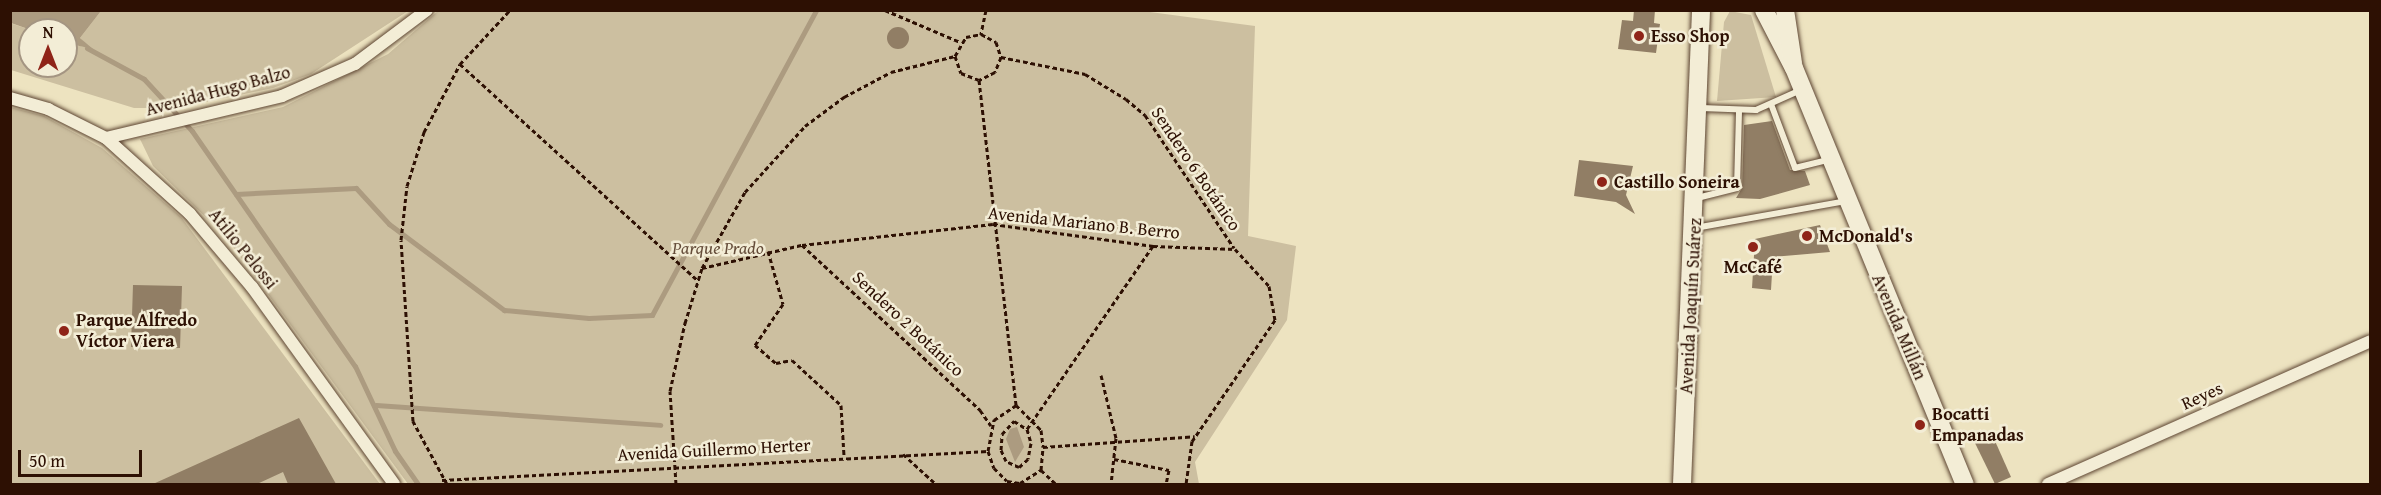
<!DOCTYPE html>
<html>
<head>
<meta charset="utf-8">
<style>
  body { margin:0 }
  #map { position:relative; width:2381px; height:495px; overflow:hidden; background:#ede3c0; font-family:"Gentium Book Plus",serif }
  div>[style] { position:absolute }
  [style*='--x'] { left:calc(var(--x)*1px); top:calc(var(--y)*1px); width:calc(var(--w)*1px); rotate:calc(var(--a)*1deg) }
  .green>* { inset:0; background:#ccbfa0 }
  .water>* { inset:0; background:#ac9b80 }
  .stream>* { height:5px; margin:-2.5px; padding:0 2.5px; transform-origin:2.5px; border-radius:2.5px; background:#ac9b80 }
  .building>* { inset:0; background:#917e65 }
  .round { border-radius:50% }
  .path>* { height:3px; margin-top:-1.5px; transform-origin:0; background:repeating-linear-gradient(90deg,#2d1003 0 4.5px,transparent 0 7.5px) }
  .roads { filter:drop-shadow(0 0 2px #5d4532) drop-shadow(0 0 2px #5d4532) }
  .lane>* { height:6px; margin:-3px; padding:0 3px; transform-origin:3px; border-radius:3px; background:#f3edd6 }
  .street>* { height:12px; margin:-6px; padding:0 6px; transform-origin:6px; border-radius:6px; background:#f3edd6 }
  .secondary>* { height:18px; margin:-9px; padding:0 9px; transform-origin:9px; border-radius:9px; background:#f3edd6 }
  .dots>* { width:16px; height:16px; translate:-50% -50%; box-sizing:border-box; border:3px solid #f3edd6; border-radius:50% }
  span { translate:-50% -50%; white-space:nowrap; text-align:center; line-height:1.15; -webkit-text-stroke:5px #f3edd6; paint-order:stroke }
  .poi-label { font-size:18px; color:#2d1003; font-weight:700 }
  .left { translate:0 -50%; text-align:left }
  .street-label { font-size:18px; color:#2d1003 }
  .park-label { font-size:18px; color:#654d3a; font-style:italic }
  .frame { position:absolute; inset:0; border:12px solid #2d1003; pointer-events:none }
  .north { position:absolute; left:18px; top:18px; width:60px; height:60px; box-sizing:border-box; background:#f3edd6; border:2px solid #a49582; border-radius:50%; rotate:0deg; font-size:16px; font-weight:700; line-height:24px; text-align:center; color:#2d1003 }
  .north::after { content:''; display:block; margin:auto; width:21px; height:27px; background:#8f2418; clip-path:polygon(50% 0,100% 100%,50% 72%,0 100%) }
  .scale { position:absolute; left:18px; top:450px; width:124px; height:27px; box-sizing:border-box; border:3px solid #2d1003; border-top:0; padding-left:8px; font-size:18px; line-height:21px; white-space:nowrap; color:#2d1003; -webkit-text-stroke:4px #f3edd6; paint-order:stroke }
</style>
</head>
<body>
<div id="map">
  <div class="green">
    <div style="clip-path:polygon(1135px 10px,1255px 26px,1248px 236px,1296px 246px,1287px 320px,1195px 462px,1199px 484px,408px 484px,225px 236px,153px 166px,140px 139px,283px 107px,388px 54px,438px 11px)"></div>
    <div style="clip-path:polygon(101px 11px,408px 11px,311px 74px,273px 88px,178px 108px,134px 108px,11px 70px,10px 23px,31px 30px,30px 66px,66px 66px,66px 43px,90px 48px,80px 38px)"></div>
    <div style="clip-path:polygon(1730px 11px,1751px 15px,1776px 97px,1717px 101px,1724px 22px)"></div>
    <div style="clip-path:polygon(10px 107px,44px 116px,102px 148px,181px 217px,380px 484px,11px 484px)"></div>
  </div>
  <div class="water">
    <div style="clip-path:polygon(11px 10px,101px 11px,80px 38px,93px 49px,66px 43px,66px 30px,31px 30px,11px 23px)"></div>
    <div style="clip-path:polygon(1017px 427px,1024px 447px,1015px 462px,1006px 439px,1010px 429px)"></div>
  </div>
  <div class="stream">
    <div style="--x:87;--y:48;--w:65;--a:28.5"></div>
    <div style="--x:144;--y:79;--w:71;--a:47.3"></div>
    <div style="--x:192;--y:131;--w:286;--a:55.3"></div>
    <div style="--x:355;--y:366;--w:94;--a:64.8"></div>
    <div style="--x:395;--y:451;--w:40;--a:55.1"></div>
    <div style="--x:236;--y:194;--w:120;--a:-2.9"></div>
    <div style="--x:356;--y:188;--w:49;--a:47.5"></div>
    <div style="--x:389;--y:224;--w:144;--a:36.8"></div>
    <div style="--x:504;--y:310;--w:85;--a:5.4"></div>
    <div style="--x:589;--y:318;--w:63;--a:-2.7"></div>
    <div style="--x:652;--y:315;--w:346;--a:-61.7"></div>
    <div style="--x:376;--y:405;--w:285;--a:4"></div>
  </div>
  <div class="building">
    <div style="clip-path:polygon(1634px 10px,1655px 10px,1654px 23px,1660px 24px,1656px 53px,1618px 49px,1622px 20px,1633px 21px)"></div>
    <div class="round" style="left:887px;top:27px;width:22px;height:22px"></div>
    <div style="clip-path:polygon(1772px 121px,1790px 170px,1805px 171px,1810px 185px,1760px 199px,1736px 198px,1742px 188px,1744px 125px)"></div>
    <div style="clip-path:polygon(1579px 160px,1633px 166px,1626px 195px,1635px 214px,1616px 202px,1574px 196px)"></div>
    <div style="clip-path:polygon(1820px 225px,1830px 252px,1773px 257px,1771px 290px,1752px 288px,1755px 239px)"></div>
    <div style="clip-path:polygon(133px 285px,182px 286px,180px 348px,131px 347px)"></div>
    <div style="clip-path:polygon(299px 418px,336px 484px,288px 484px,283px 472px,257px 484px,153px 484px)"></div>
    <div style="clip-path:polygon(1991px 432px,2011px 477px,1995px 484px,1973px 439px)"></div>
  </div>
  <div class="path">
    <div style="--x:885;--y:10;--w:82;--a:23.1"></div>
    <div style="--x:986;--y:10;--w:25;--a:102"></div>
    <div style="--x:981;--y:34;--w:17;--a:28"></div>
    <div style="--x:996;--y:42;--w:16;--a:72"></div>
    <div style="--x:1001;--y:57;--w:16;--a:112"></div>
    <div style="--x:995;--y:72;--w:18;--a:153"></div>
    <div style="--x:979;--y:80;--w:327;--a:83.5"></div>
    <div style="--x:955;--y:56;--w:18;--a:71"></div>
    <div style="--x:961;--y:73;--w:19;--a:21"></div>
    <div style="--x:1001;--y:57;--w:86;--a:11.4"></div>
    <div style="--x:1085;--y:74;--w:48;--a:31.4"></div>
    <div style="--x:1126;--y:99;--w:25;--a:40"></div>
    <div style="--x:1145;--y:115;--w:160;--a:56.2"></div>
    <div style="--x:460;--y:64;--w:321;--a:42.3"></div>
    <div style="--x:802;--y:245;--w:243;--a:42.8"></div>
    <div style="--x:980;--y:410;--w:19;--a:55"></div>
    <div style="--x:768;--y:251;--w:55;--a:74.2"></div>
    <div style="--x:783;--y:304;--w:50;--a:124.3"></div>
    <div style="--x:755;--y:345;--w:28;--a:41"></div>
    <div style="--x:776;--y:363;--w:16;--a:-11"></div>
    <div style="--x:792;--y:360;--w:67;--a:42.6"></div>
    <div style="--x:841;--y:405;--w:51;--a:86.6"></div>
    <div style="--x:702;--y:268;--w:103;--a:-13"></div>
    <div style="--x:802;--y:245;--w:192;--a:-6.3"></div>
    <div style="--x:993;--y:224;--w:162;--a:7.8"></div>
    <div style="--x:1153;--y:246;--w:82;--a:2.1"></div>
    <div style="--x:1235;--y:249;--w:50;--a:47.4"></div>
    <div style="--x:1269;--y:286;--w:35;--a:80"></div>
    <div style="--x:1275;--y:320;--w:147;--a:124.4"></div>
    <div style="--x:1192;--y:441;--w:43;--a:97.9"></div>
    <div style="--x:1101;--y:375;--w:65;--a:76.6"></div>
    <div style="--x:1116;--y:438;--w:46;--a:96.2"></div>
    <div style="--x:1014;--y:421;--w:15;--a:32"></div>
    <div style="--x:1027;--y:429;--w:15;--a:74"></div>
    <div style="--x:1031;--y:443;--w:16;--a:101"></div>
    <div style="--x:1028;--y:459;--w:12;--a:138"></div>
    <div style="--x:1019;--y:467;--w:14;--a:-155"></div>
    <div style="--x:1006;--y:461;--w:12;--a:-114"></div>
    <div style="--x:1001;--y:450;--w:16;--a:-86"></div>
    <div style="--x:1002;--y:434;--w:18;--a:-47"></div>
    <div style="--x:1027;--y:429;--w:222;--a:-55.5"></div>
    <div style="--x:988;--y:451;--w:32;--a:-79"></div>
    <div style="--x:994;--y:420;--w:27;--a:-34"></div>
    <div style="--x:1016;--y:405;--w:35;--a:45"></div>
    <div style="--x:1041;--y:430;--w:17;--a:83"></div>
    <div style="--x:1043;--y:447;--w:152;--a:-4.1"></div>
    <div style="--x:903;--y:454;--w:45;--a:42.3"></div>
    <div style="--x:1114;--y:459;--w:56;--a:11.3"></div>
    <div style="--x:1169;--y:470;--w:14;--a:102"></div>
    <div style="--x:1041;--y:470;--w:21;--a:43"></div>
    <div style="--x:442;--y:480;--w:547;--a:-3.04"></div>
    <div style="--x:988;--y:451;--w:18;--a:71"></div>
    <div style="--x:994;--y:468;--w:18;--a:45"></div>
    <div style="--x:1007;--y:481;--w:13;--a:9"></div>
    <div style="--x:1020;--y:483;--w:25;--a:-32"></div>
    <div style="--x:1041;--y:470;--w:23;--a:-85"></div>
    <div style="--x:447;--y:484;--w:72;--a:-118.4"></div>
    <div style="--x:413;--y:421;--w:181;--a:-93.8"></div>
    <div style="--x:401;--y:240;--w:54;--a:-83.7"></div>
    <div style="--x:407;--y:186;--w:57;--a:-72.5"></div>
    <div style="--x:424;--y:132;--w:77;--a:-62.1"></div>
    <div style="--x:460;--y:64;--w:74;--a:-47.2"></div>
    <div style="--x:676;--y:484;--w:93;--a:-93.7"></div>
    <div style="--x:670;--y:391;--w:70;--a:-77.6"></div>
    <div style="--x:685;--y:323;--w:58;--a:-72.8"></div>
    <div style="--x:702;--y:268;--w:87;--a:-60.5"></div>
    <div style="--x:745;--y:192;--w:89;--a:-47.7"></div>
    <div style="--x:805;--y:126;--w:49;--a:-36.6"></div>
    <div style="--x:844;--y:97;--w:53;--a:-28"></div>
    <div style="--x:891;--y:72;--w:66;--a:-14"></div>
    <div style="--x:955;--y:56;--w:22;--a:-60"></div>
    <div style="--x:966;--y:37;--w:15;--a:-11"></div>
  </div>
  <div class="roads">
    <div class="lane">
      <div style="--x:1771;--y:104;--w:68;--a:69.4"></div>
      <div style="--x:1795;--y:168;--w:36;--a:-14"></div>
      <div style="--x:1701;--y:108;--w:55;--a:2.1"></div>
      <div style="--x:1756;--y:110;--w:49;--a:-24"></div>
      <div style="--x:1697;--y:198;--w:41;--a:-14"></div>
      <div style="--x:1737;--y:188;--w:78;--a:-88.5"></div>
      <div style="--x:1695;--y:228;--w:153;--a:-10.1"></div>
    </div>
    <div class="street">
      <div style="--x:10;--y:98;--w:40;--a:16"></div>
      <div style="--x:48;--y:109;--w:65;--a:26.6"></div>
      <div style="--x:106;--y:138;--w:113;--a:42.1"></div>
      <div style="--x:190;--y:214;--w:96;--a:49.7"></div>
      <div style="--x:252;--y:287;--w:243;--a:54.2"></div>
      <div style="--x:106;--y:138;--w:181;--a:-13.4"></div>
      <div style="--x:282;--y:96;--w:80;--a:-23.7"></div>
      <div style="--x:355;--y:64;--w:90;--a:-36.9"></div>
      <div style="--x:2048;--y:484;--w:352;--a:-23.9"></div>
    </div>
    <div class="secondary">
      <div style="--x:1764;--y:10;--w:65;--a:62.7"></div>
      <div style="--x:1794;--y:68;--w:450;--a:67.7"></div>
      <div style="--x:1785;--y:10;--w:54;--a:81.4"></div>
      <div style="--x:1682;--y:484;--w:474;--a:-87.7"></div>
    </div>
  </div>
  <div class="dots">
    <div style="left:1639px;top:36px;background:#8f2418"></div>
    <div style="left:1602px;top:182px;background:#8f2418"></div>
    <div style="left:1807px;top:236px;background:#8f2418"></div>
    <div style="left:1753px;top:247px;background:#8f2418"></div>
    <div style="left:64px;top:331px;background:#8f2418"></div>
    <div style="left:1920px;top:425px;background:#8f2418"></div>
  </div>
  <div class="poi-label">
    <span class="left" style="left:1651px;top:36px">Esso Shop</span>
    <span class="left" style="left:1614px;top:182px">Castillo Soneira</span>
    <span class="left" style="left:1819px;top:236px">McDonald's</span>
    <span style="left:1753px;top:267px">McCafé</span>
    <span class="left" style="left:76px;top:331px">Parque Alfredo<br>Víctor Viera</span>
    <span class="left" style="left:1932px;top:425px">Bocatti<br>Empanadas</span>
  </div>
  <div class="street-label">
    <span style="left:218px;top:91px;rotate:-15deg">Avenida Hugo Balzo</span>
    <span style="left:1196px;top:169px;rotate:56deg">Sendero 6 Botánico</span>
    <span style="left:1084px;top:223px;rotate:6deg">Avenida Mariano B. Berro</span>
    <span style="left:243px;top:249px;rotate:51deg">Atilio Pelossi</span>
    <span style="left:1691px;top:306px;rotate:-87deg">Avenida Joaquín Suárez</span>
    <span style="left:908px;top:324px;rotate:43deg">Sendero 2 Botánico</span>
    <span style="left:1899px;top:327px;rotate:67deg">Avenida Millán</span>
    <span style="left:2202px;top:396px;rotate:-24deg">Reyes</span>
    <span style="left:714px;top:450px;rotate:-3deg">Avenida Guillermo Herter</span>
  </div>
  <div class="park-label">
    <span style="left:718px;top:248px">Parque Prado</span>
  </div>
  <div class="frame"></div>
  <div class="north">N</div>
  <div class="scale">50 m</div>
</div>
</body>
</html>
